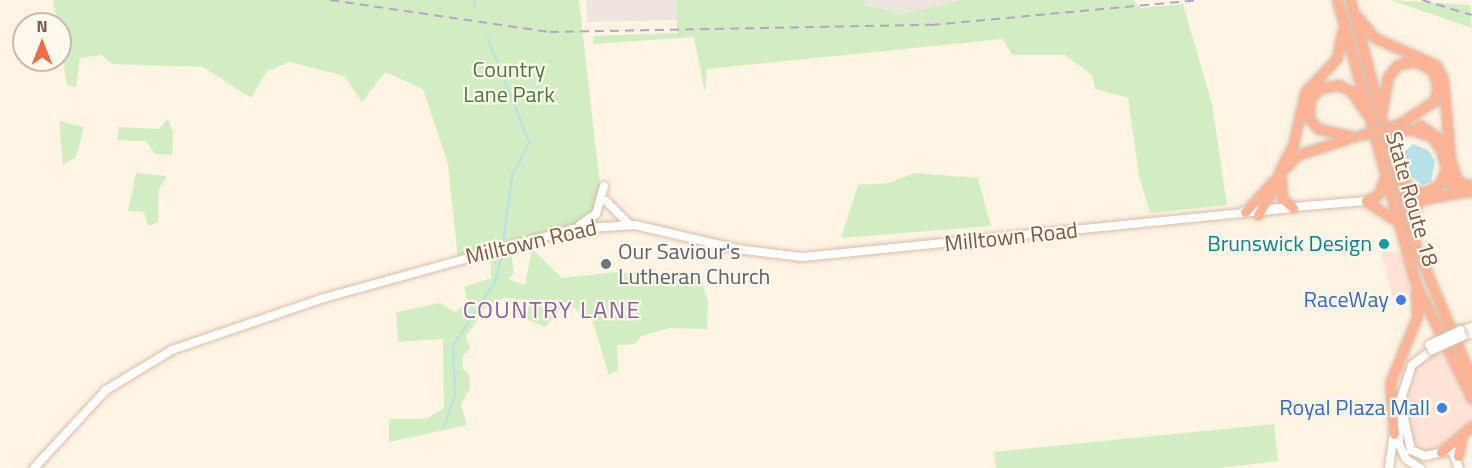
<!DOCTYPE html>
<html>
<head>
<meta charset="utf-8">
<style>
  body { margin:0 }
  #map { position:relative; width:1472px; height:468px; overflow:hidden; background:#fef4e4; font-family:"Titillium Web",sans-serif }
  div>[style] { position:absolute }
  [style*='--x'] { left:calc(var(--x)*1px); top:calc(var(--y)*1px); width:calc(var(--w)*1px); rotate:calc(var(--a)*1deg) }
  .commercial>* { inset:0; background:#ffe3d7 }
  .industrial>* { inset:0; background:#ede6df }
  .green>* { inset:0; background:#d2edc1 }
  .water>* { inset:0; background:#b7e1e9 }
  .stream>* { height:1.5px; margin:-0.75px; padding:0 0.75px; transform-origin:0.75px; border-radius:0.75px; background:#b7e1e9 }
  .roads { filter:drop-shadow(0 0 2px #d6bea9) drop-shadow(0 0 2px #d6bea9) }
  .secondary>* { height:8px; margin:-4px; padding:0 4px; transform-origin:4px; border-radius:4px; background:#fff }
  .highway>* { height:9px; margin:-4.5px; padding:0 4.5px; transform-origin:4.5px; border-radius:4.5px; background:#fcb396 }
  .rail>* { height:1.5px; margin-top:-0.75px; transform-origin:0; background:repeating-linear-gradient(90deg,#b7a1c8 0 9px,transparent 0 15px) }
  .bridges { filter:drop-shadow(0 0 2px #d6bea9) drop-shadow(0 0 2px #d6bea9) }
  .secondary-bridge>* { height:8px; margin:-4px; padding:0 4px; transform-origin:4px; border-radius:4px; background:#fff }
  .highway-bridge>* { height:9px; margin:-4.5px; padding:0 4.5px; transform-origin:4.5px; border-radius:4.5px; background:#fcb396 }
  .dots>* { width:16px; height:16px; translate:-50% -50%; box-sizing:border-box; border:3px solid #fff8ec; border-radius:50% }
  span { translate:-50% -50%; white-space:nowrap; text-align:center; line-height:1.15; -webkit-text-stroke:4.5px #fff8ec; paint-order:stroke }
  .park-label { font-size:22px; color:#4c793c }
  .street-label { font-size:22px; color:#785a47 }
  .culture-label { font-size:22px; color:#0d838f }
  .right { translate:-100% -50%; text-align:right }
  .worship-label { font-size:22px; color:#5b616d }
  .left { translate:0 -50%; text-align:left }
  .shop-label { font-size:22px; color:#366cbe }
  .neighbourhood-label { font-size:24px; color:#8a629c; letter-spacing:1.5px }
  .north { position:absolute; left:12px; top:12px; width:60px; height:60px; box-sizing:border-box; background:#fff8ec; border:2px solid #c9b9aa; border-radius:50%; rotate:0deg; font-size:16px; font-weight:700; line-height:24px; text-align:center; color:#785a47 }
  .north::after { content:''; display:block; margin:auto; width:21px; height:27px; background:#f06b40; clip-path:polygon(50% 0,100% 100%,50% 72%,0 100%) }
</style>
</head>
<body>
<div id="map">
  <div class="commercial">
    <div style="clip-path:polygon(1402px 251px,1417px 298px,1395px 306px,1381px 253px)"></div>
    <div style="clip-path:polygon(1443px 344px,1472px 407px,1472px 426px,1441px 452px,1417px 453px,1404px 432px,1403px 402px,1412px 365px)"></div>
  </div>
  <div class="industrial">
    <div style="clip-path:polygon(586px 0,676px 0,677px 20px,587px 22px)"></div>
    <div style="clip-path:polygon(864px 0,963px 0,963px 2px,901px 14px,865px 5px)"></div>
  </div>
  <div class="green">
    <div style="clip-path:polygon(53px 0,579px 0,602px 203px,587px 222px,458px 259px,448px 164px,423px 89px,385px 72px,362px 102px,344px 76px,289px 62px,267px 71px,251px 98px,203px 67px,112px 64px,102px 55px,80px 58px,76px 87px,67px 85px)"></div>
    <div style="clip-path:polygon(676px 0,864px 0,865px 5px,901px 14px,963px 0,1133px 0,1141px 8px,1183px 4px,1212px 104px,1227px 205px,1150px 213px,1139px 176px,1128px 98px,1095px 89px,1092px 75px,1065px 55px,1012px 55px,1003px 39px,707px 69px,705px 92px,694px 37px,593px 44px,593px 36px,677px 33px)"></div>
    <div style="clip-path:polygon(1390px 0,1470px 5px,1472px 28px)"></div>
    <div style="clip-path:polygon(168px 119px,173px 132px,172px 155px,155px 154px,146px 141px,117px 140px,119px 127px,159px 129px)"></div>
    <div style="clip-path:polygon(59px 121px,84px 127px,76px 157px,63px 165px)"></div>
    <div style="clip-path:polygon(136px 173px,167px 176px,159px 189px,158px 222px,148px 226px,144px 212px,128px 211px)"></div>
    <div style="clip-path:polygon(914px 173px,978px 178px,991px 226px,841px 238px,858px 185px,889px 183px)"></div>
    <div style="clip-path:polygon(532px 249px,562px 278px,616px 272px,636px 273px,644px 281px,674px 273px,701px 278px,708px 302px,707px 329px,670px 328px,641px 336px,635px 344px,617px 345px,618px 370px,609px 375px,592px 320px,566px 302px,545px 327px,526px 319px,530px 301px,506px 297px,486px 307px,466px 336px,470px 348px,463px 356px,463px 369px,469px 374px,470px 388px,461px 405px,467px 425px,389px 442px,389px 419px,426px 419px,444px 408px,443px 339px,398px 342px,396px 312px,440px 303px,455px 312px,468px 303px,464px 287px,491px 278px,491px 256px,511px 251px,514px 273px,508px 279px,525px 285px)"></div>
    <div style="clip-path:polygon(1274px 424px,1278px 461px,1218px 468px,996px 468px,994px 452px)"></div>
  </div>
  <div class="water">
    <div style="clip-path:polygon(1413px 144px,1428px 150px,1435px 161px,1431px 182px,1423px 185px,1408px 175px,1403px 153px)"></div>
  </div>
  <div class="stream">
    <div style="--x:475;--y:0;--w:8;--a:90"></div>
    <div style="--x:488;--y:38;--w:113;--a:68.2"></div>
    <div style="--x:530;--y:143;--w:36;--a:118"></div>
    <div style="--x:513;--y:175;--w:65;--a:98"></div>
    <div style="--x:444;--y:427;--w:34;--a:-71"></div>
    <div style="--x:455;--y:395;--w:49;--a:-92.3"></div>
    <div style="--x:453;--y:346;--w:74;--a:-56.5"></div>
    <div style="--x:494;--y:284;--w:33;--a:-74"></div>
  </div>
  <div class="roads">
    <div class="secondary">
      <div style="--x:606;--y:201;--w:31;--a:45"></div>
      <div style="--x:1245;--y:211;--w:121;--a:-4.7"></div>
      <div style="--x:580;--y:225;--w:19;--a:-35"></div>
      <div style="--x:596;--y:214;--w:29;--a:-74"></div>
      <div style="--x:1461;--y:330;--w:11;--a:-15"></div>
      <div style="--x:1463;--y:336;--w:9;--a:-13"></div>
      <div style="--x:1403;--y:413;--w:38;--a:78"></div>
      <div style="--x:1411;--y:450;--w:15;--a:23"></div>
      <div style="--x:1425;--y:456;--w:28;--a:-13"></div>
      <div style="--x:1452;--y:450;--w:19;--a:69"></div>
      <div style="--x:34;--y:468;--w:106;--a:-47.3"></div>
      <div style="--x:106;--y:390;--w:77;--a:-31.2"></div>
      <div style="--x:172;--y:350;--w:161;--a:-18.9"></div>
      <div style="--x:324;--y:298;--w:257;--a:-15.5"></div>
      <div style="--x:572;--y:229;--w:63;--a:-3.6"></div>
      <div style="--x:635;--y:225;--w:105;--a:13.2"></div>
      <div style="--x:737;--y:249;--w:65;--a:7"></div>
      <div style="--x:802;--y:257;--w:493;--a:-5.7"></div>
      <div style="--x:1389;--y:468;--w:35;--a:-82"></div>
      <div style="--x:1420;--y:468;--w:17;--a:-147"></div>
      <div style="--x:1406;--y:459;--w:17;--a:-115"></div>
      <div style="--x:1399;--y:444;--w:42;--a:-88.6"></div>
      <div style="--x:1400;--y:402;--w:39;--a:-72"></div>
      <div style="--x:1412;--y:365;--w:25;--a:-37"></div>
    </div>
    <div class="highway">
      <div style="--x:1337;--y:0;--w:295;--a:74.5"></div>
      <div style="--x:1416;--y:284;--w:128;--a:64"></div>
      <div style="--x:1350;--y:0;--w:256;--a:75"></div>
      <div style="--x:1416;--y:247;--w:143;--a:67"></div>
      <div style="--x:1357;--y:16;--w:28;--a:51"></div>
      <div style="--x:1375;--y:38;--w:67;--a:23.9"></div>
      <div style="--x:1436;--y:65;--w:15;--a:62"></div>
      <div style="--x:1443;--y:78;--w:78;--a:84.9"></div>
      <div style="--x:1382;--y:110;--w:34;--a:-80"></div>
      <div style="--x:1388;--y:77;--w:15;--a:-53"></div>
      <div style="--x:1397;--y:65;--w:17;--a:-13"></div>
      <div style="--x:1414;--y:61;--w:20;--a:27"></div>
      <div style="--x:1432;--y:70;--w:18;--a:71"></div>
      <div style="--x:1438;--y:87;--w:15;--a:106"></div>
      <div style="--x:1434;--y:101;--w:45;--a:146.7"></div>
      <div style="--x:1420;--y:125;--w:31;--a:36"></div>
      <div style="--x:1445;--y:143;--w:40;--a:72"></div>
      <div style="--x:1457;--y:181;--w:16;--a:18"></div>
      <div style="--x:1396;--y:131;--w:17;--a:-3"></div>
      <div style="--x:1413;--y:130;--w:20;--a:20"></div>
      <div style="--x:1432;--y:137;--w:16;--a:55"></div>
      <div style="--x:1441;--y:150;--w:35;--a:75"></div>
      <div style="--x:1450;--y:184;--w:23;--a:20"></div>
      <div style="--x:1354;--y:137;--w:37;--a:-167"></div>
      <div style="--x:1318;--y:129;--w:14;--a:-129"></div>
      <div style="--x:1309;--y:118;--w:19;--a:-87"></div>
      <div style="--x:1310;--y:99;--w:15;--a:-48"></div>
      <div style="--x:1320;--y:88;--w:19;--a:-9"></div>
      <div style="--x:1339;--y:85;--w:13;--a:27"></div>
      <div style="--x:1351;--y:91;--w:25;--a:56"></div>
      <div style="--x:1280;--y:170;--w:28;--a:-63"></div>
      <div style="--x:1293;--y:145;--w:54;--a:-77.2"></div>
      <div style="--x:1305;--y:92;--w:47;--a:-46.7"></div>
      <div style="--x:1337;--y:58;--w:26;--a:-79"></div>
      <div style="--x:1398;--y:172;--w:19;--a:54"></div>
      <div style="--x:1409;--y:187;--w:15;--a:23"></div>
      <div style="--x:1423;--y:193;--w:18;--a:-27"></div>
      <div style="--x:1439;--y:185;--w:14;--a:-65"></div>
      <div style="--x:1281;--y:180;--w:18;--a:87"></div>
      <div style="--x:1282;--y:198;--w:15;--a:42"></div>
      <div style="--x:1366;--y:201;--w:32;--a:34"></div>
      <div style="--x:1366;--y:201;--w:13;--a:-27"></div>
      <div style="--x:1378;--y:195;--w:17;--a:-69"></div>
      <div style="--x:1245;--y:212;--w:77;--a:-47.6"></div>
      <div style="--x:1297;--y:155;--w:52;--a:-17.7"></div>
      <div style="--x:1258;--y:215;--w:38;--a:-60"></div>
      <div style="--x:1411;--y:219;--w:21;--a:-67"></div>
      <div style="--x:1419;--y:200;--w:46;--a:-10.1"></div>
      <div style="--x:1394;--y:434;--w:51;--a:-94.5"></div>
      <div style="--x:1390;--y:383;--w:71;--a:-67.8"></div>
      <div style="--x:1417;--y:317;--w:25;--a:-92"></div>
      <div style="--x:1441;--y:452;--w:40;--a:-40"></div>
      <div style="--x:1458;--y:456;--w:16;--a:-79"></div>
    </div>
  </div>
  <div class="rail">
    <div style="--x:330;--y:0;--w:222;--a:8.3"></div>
    <div style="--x:550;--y:32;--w:381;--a:-1.1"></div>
    <div style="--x:931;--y:25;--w:270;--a:-5.3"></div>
    <div style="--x:1422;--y:0;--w:52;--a:16.7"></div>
  </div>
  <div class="bridges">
    <div class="secondary-bridge">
      <div style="--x:1429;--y:345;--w:35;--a:-25"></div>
      <div style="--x:1432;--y:350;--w:34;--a:-24"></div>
    </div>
    <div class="highway-bridge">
      <div style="--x:1361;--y:135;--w:35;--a:-15"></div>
    </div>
  </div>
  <div class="dots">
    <div style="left:1384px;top:244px;background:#0f9aa8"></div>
    <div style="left:606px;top:264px;background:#6b7280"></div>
    <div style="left:1401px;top:300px;background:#3f7fe0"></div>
    <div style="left:1442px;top:408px;background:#3f7fe0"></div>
  </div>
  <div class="park-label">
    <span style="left:509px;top:82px">Country<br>Lane Park</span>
  </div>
  <div class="street-label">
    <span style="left:1412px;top:199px;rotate:74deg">State Route 18</span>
    <span style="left:1011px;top:237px;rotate:-6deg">Milltown Road</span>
    <span style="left:531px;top:242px;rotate:-13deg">Milltown Road</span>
  </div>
  <div class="culture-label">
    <span class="right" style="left:1372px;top:244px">Brunswick Design</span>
  </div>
  <div class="worship-label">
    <span class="left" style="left:618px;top:264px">Our Saviour's<br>Lutheran Church</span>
  </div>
  <div class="shop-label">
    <span class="right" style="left:1389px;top:300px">RaceWay</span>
    <span class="right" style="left:1430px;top:408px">Royal Plaza Mall</span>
  </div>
  <div class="neighbourhood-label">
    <span style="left:552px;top:310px">COUNTRY LANE</span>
  </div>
  <div class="north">N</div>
</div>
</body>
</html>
